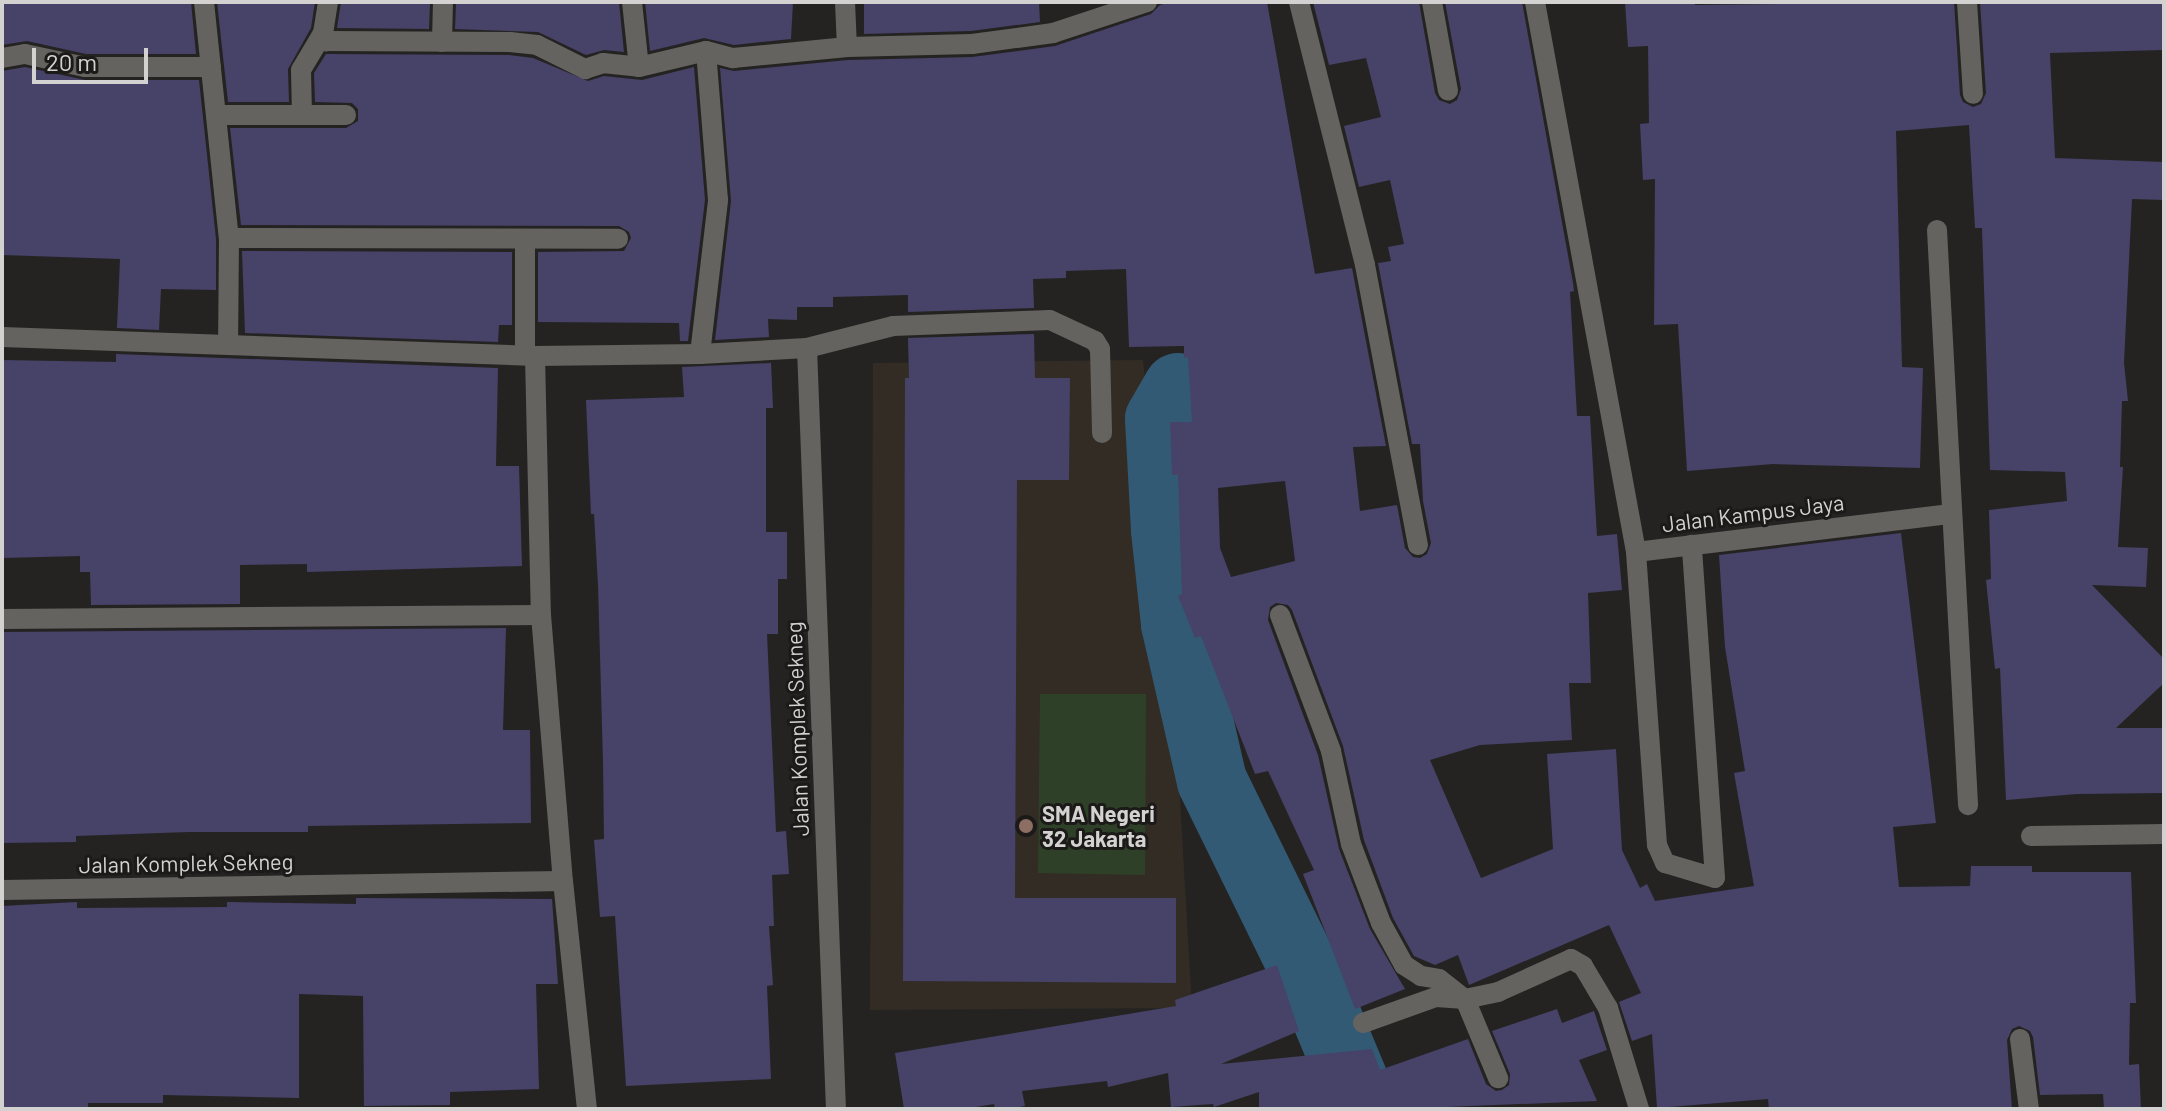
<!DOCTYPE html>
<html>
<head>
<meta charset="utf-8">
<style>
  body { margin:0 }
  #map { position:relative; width:2166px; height:1111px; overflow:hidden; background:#252321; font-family:Barlow,sans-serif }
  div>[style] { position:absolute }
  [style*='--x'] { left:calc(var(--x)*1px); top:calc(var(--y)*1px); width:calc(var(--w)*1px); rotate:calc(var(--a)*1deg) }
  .built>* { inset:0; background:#322c25 }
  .green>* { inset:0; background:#2e4028 }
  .river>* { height:70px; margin:-35px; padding:0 35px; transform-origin:35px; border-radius:35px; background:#325a75 }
  .building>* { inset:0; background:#464268 }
  .street>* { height:20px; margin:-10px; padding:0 10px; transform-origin:10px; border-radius:10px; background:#656360 }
  .dots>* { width:22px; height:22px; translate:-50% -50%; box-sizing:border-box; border:4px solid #1c1a18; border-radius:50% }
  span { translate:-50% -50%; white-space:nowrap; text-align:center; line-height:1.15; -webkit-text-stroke:6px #1c1a18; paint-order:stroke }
  .street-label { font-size:22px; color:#d4d2d1 }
  .poi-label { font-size:22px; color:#d4d2d1; font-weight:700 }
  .left { translate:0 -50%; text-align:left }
  .frame { position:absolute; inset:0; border:4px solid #d4d2d1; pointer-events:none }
  .scale { position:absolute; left:32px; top:48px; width:116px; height:36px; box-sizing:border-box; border:4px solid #d4d2d1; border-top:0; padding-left:10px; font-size:24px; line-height:28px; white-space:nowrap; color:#d4d2d1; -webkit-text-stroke:6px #1c1a18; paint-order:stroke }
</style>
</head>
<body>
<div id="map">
  <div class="built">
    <div style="clip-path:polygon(1143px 360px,1171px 645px,1192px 1008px,870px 1010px,873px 363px)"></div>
  </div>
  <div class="green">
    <div style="clip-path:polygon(1040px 694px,1146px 694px,1145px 875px,1038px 873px)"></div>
  </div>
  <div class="river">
    <div style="--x:1178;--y:388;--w:36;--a:120"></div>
    <div style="--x:1160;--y:419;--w:111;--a:86.9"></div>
    <div style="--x:1166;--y:530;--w:95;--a:83.9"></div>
    <div style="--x:1176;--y:624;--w:161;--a:77.1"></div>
    <div style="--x:1212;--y:781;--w:245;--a:63.9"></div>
    <div style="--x:1320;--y:1001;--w:117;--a:67.4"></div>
  </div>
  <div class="building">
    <div style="clip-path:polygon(2px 2px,191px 2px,196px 54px,86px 54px,27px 41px,2px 45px)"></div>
    <div style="clip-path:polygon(217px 2px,315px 2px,311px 28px,288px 69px,289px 102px,228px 102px)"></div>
    <div style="clip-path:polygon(341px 2px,430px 4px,429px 29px,337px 28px)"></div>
    <div style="clip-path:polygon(465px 2px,619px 2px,624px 52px,604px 50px,586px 55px,538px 32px,455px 29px,456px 4px)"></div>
    <div style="clip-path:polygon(645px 2px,793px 2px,791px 39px,734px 45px,704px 38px,650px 51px)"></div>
    <div style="clip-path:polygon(864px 2px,1039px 2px,1040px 22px,971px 31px,864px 34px)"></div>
    <div style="clip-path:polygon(evenodd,1170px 2px,1267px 2px,1315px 274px,1352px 268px,1386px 446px,1353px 447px,1360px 511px,1397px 505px,1405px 548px,1413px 557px,1420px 558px,1427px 554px,1431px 543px,1423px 501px,1420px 444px,1412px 444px,1378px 263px,1391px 261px,1388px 247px,1404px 244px,1390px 180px,1359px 187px,1344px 126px,1381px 117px,1366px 58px,1329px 65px,1313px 2px,1419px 2px,1435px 93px,1439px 100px,1450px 104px,1457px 100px,1461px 89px,1445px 2px,1522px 2px,1573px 283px,1574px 291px,1570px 292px,1577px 416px,1590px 416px,1597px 536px,1617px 534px,1622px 590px,1588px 593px,1591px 683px,1569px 683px,1572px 740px,1480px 745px,1430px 760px,1481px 878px,1553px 849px,1547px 754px,1616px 749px,1622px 850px,1640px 888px,1647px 884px,1655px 901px,1754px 886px,1734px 773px,1745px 771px,1725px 647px,1719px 555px,1901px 533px,1936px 823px,1893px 827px,1899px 887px,1970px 886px,1971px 866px,2032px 866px,2032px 872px,2131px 872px,2136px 1003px,2130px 1003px,2129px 1065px,2139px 1064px,2141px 1109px,2104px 1109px,2103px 1094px,2040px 1095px,2033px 1037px,2030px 1031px,2019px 1026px,2012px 1029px,2007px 1040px,2012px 1109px,1769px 1109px,1768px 1099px,1657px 1108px,1652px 1034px,1632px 1041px,1619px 1002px,1641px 993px,1609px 925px,1469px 985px,1458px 955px,1435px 965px,1414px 956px,1393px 918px,1364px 840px,1343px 746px,1292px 610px,1288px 605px,1276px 603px,1270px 607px,1268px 620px,1318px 755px,1339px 849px,1370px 929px,1405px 989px,1355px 1009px,1303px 874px,1314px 870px,1268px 771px,1255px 774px,1201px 636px,1195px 638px,1178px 596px,1182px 594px,1178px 475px,1172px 475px,1170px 422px,1192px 422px,1188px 357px,1184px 358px,1184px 346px,1129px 347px,1126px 269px,1066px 271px,1066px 278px,1033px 279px,1034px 308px,908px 312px,908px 295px,833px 297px,833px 307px,797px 307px,797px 320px,768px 319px,769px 337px,715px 340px,731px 201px,720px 68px,734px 71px,848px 60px,972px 57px,1055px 46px,1151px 14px,1160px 5px,1170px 2px,1285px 481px,1295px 561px,1231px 577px,1220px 548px,1218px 488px,1285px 481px)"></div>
    <div style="clip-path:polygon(1625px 2px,1695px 2px,1695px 5px,1954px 2px,1960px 95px,1963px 102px,1973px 107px,1981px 104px,1986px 93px,1980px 2px,2164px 2px,2164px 50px,2050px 53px,2055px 158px,2164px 162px,2164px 200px,2132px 199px,2124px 363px,2128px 401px,2122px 401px,2120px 467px,2123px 467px,2118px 547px,2148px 548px,2146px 587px,2092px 585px,2164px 659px,2164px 683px,2116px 728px,2164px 728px,2164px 793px,2077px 794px,2006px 800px,2000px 668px,1995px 669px,1986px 580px,1991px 579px,1989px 510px,2067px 501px,2065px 472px,1990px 470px,1982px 228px,1975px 228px,1969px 125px,1896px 131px,1902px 367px,1923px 368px,1920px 468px,1773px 464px,1687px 471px,1678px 324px,1654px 325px,1655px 179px,1643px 180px,1640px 124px,1649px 123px,1648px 46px,1628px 47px)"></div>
    <div style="clip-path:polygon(326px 54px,509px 55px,533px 58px,588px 81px,604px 76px,642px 80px,694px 67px,705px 200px,688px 341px,680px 341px,679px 323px,538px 322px,538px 252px,624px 251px,631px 238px,629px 232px,619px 226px,241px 225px,230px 128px,346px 128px,358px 121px,358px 109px,352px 103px,315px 102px,314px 73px)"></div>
    <div style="clip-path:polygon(25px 67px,85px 80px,199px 80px,216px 239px,216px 290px,161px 289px,159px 330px,117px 328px,120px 259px,2px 255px,2px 71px)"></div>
    <div style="clip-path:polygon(242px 251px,512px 252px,512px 325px,499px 325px,498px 342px,245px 333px)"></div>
    <div style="clip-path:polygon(1034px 334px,1035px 378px,1070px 378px,1069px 480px,1017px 480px,1015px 898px,1176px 898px,1176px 983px,903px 981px,905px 378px,909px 378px,908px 338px)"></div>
    <div style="clip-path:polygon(116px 354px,498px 368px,496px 466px,519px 466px,522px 566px,307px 572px,307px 564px,240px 565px,240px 604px,91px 605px,90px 572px,80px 572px,80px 556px,2px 558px,2px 360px,116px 362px)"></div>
    <div style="clip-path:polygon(771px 363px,773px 408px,766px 408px,766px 532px,787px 532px,787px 579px,778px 579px,778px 634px,767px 634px,776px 832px,786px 831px,789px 874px,772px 875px,774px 926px,769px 926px,773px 985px,767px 986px,771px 1079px,626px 1086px,615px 916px,600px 917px,594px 840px,604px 839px,603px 762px,598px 585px,594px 514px,591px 514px,586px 400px,684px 397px,682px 367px)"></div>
    <div style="clip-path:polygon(506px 628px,503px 730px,530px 730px,531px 823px,308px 826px,308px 832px,189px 832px,76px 836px,76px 842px,2px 843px,2px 632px)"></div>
    <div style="clip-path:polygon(356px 898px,552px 899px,558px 984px,536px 984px,539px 1089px,450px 1092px,450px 1105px,364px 1106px,363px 996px,299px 994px,299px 1098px,163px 1095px,163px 1103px,88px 1103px,88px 1109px,2px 1109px,2px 906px,77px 902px,77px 908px,227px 907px,227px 902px,356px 904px)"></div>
    <div style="clip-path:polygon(1277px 965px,1299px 1031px,1221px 1064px,1372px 1049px,1380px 1070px,1468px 1039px,1486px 1084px,1496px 1091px,1502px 1090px,1509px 1085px,1510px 1074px,1492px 1031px,1557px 1009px,1562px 1023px,1594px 1011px,1607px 1050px,1579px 1060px,1597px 1101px,1398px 1109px,1259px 1109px,1259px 1092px,1214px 1107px,1213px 1104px,1171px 1107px,1168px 1073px,1108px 1087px,1107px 1081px,1022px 1091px,1025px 1106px,1008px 1109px,995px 1109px,994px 1104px,964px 1109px,904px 1109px,895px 1053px,1176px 1006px,1175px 1000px)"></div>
  </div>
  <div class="street">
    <div style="--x:204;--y:2;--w:237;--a:84"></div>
    <div style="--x:229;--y:238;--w:106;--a:90.5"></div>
    <div style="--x:328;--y:2;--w:31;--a:99"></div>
    <div style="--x:323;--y:33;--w:9;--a:69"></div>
    <div style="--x:326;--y:41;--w:184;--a:0.3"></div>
    <div style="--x:510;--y:42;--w:27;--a:6"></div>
    <div style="--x:537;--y:45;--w:54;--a:26.6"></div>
    <div style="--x:585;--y:69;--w:19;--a:-18"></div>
    <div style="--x:603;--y:63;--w:36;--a:6"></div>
    <div style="--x:639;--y:67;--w:69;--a:-13.4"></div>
    <div style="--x:706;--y:51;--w:28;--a:15"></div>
    <div style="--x:733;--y:58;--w:115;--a:-5.5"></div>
    <div style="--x:847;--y:47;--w:125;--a:-1.4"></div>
    <div style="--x:972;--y:44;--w:82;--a:-7.7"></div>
    <div style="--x:1053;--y:33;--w:99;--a:-18.3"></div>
    <div style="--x:632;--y:2;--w:65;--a:83.9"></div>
    <div style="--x:845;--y:2;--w:45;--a:87.5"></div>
    <div style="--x:1299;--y:2;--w:271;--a:75.9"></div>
    <div style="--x:1365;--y:265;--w:285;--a:79.3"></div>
    <div style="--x:1432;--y:2;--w:90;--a:79.8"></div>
    <div style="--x:1535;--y:2;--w:559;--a:79.59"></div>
    <div style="--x:1636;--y:552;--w:317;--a:-6.9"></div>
    <div style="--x:1967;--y:2;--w:92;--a:86.3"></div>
    <div style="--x:442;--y:42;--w:40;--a:-88.6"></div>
    <div style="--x:2;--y:58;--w:23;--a:-10"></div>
    <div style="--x:25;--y:54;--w:61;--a:12.2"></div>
    <div style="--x:85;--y:67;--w:126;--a:0"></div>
    <div style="--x:216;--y:115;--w:130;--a:0"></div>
    <div style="--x:302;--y:115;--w:45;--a:-91.3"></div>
    <div style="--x:301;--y:70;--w:43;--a:-59.3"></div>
    <div style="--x:1937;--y:230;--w:576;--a:86.91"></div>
    <div style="--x:229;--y:238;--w:389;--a:0.1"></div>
    <div style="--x:525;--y:239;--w:116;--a:90"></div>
    <div style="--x:2;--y:337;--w:533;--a:2.04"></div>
    <div style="--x:535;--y:356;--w:165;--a:-0.7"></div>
    <div style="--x:700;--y:354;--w:107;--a:-3.2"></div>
    <div style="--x:807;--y:348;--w:89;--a:-14.3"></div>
    <div style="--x:893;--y:326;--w:157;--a:-2.2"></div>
    <div style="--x:1050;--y:320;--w:50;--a:25"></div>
    <div style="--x:1095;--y:341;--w:9;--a:58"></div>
    <div style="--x:1100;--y:349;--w:84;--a:88.6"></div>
    <div style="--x:807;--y:348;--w:762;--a:87.82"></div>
    <div style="--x:700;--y:354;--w:155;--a:-83.3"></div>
    <div style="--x:718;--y:200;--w:149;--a:-94.6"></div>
    <div style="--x:535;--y:356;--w:259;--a:88.7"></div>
    <div style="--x:541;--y:615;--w:267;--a:85.3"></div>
    <div style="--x:563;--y:881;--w:229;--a:84"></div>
    <div style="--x:1636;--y:552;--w:294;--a:85.9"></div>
    <div style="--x:1657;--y:845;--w:20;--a:66"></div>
    <div style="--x:1665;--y:863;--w:52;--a:16.7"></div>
    <div style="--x:1715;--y:878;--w:334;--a:-94"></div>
    <div style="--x:1280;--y:615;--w:145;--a:69.4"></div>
    <div style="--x:1331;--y:751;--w:95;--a:77.9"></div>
    <div style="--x:1351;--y:844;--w:85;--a:69.2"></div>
    <div style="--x:1381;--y:923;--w:48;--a:61.3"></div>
    <div style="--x:1404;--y:965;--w:20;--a:33"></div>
    <div style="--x:1421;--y:976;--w:18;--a:9"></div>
    <div style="--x:1439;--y:979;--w:33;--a:38"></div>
    <div style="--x:1465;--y:999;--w:86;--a:67.3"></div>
    <div style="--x:2;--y:619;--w:539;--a:-0.43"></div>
    <div style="--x:2031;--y:836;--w:133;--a:-0.9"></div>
    <div style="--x:2;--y:890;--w:561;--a:-0.92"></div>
    <div style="--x:1363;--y:1023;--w:77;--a:-19.6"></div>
    <div style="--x:1436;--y:997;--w:29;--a:4"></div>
    <div style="--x:1465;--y:999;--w:34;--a:-12"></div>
    <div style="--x:1498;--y:992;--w:80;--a:-24.3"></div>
    <div style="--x:1571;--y:959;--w:14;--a:30"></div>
    <div style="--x:1583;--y:966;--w:49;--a:59.2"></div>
    <div style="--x:1608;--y:1008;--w:106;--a:72.9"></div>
    <div style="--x:2020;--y:1039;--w:71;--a:82.7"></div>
  </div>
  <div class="dots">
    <div style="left:1026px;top:826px;background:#8d6e63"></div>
  </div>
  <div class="street-label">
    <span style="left:1753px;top:513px;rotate:-7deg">Jalan Kampus Jaya</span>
    <span style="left:797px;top:729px;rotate:-92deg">Jalan Komplek Sekneg</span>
    <span style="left:186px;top:863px;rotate:-1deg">Jalan Komplek Sekneg</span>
  </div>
  <div class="poi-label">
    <span class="left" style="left:1042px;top:826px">SMA Negeri<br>32 Jakarta</span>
  </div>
  <div class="frame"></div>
  <div class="scale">20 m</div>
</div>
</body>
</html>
